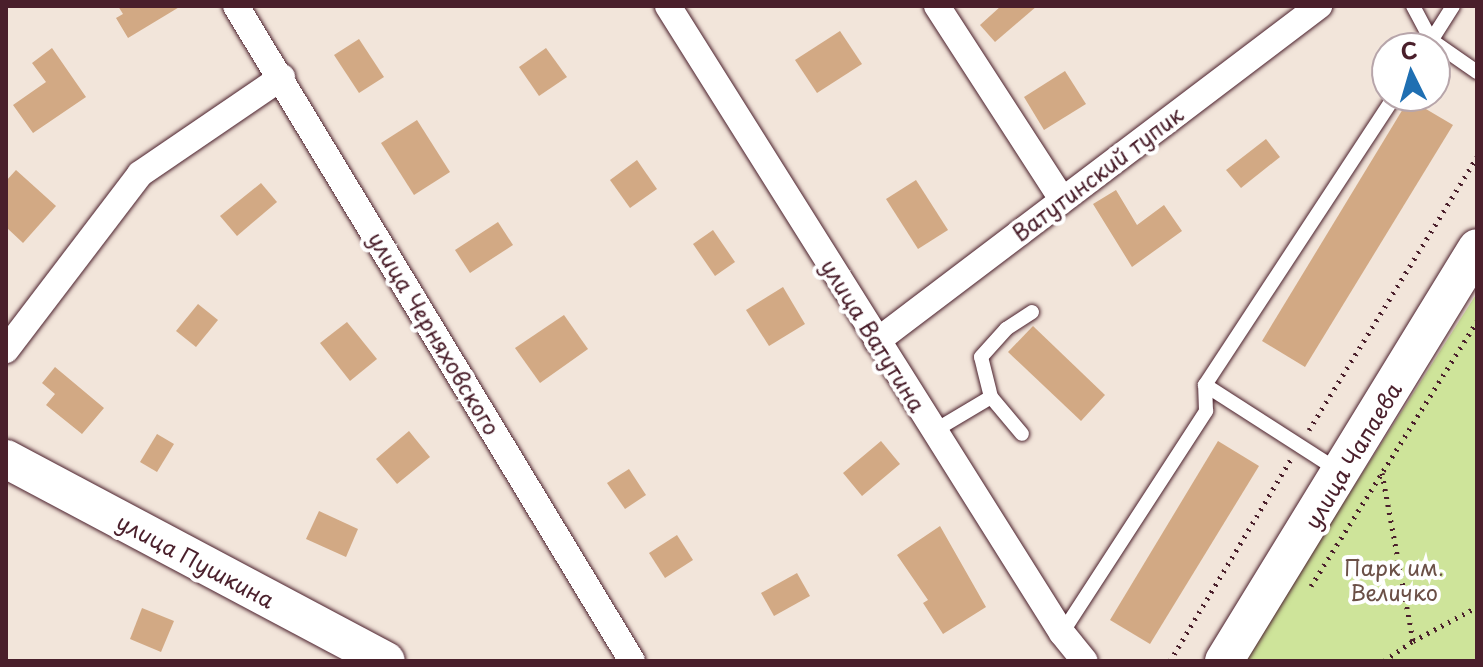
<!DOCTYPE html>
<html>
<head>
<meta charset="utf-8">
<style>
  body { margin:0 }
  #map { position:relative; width:1483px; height:667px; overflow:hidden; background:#f2e5da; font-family:"Playpen Sans",sans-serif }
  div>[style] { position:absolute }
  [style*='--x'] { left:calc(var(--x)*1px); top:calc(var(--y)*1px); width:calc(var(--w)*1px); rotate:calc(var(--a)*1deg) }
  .green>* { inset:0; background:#cee49a }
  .building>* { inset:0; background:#d2a984 }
  .path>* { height:5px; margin-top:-2.5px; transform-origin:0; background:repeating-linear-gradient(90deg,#4a1f2b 0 2px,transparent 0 8px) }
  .roads { filter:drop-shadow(0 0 2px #4a1f2b) drop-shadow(0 0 2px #4a1f2b) }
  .lane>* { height:14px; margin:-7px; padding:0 7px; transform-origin:7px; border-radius:7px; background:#fff }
  .street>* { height:26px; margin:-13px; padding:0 13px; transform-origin:13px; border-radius:13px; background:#fff }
  .secondary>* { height:38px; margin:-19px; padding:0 19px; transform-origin:19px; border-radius:19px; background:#fff }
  span { translate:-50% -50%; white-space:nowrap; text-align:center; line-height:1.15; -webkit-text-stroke:8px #fff; paint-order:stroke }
  .street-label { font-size:22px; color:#4a1f2b }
  .park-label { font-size:22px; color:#6b5047 }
  .frame { position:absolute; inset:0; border:8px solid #4a1f2b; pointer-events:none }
  .north { position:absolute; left:1371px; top:32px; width:80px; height:80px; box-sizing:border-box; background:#fff; border:2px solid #b7a5aa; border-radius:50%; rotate:355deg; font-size:22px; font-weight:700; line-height:32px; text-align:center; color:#4a1f2b }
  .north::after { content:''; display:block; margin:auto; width:28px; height:36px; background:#1f6fb2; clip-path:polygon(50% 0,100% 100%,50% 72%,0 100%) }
</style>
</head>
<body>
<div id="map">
  <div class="green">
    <div style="clip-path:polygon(1477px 293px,1477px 661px,1243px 661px)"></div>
  </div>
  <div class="building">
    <div style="clip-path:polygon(118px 6px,181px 6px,128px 38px,116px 18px,123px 14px)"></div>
    <div style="clip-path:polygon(1001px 6px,1037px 6px,995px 42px,980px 25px)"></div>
    <div style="clip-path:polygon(840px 31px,862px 64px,817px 93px,795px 60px)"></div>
    <div style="clip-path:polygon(359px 39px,384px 77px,359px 93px,334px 55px)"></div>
    <div style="clip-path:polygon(52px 48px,86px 97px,33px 133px,13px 105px,46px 82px,32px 63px)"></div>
    <div style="clip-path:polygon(546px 48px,567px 77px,539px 96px,519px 67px)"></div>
    <div style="clip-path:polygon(1065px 71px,1086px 104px,1044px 130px,1024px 97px)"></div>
    <div style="clip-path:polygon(1409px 99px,1453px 125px,1305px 367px,1262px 341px)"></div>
    <div style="clip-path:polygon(417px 120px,450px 172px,414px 195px,381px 143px)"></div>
    <div style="clip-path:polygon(1266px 139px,1280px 157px,1241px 188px,1226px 170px)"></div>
    <div style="clip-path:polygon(637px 160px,657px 189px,630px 208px,610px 180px)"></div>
    <div style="clip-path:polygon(16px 170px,56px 206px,23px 243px,6px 227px,6px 181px)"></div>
    <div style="clip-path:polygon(916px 180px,948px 230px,918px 249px,886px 199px)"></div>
    <div style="clip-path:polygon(261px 183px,277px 202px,237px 236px,220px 216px)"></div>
    <div style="clip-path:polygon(1116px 190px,1137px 225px,1164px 205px,1182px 231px,1132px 267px,1093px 204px)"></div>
    <div style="clip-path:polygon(498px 222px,513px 245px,470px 273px,455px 250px)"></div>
    <div style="clip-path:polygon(713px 230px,735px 262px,715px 276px,693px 244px)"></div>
    <div style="clip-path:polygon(783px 287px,805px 324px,769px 346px,746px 310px)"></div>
    <div style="clip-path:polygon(198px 304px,218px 320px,196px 347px,176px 331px)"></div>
    <div style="clip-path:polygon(564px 315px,588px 349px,540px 383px,515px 348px)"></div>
    <div style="clip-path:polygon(347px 322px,377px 359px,350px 381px,320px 343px)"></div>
    <div style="clip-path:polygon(1033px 326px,1105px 395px,1081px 421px,1008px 352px)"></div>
    <div style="clip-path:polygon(55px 367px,104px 408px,82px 434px,46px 405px,55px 394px,42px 383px)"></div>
    <div style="clip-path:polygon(409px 431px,430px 457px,397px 484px,376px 459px)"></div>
    <div style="clip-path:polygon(157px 434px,174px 444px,157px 472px,140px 462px)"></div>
    <div style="clip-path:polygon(881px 441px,900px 464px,862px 496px,843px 473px)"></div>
    <div style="clip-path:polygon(1218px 441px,1259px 466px,1150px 644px,1110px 620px)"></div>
    <div style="clip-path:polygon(629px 469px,646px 495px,625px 509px,607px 483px)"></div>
    <div style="clip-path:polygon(319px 511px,358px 529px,346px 557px,306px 539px)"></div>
    <div style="clip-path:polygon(940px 526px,986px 607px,943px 634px,923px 603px,928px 600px,897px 555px)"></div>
    <div style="clip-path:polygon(677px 535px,693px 560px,665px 578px,649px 553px)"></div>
    <div style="clip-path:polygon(797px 573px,810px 596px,774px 616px,761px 593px)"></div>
    <div style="clip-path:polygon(142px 608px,174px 621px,161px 652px,130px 639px)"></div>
  </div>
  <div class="path">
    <div style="--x:1309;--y:430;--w:321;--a:-58.4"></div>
    <div style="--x:1382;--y:473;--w:171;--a:79.5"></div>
    <div style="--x:1311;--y:586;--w:313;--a:-57.9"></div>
    <div style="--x:1170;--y:661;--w:235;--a:-59.1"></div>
    <div style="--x:1384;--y:661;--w:35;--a:-35"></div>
    <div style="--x:1413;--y:641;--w:72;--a:-28"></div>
  </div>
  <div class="roads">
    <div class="lane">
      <div style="--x:1413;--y:6;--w:38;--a:62"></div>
      <div style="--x:1431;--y:40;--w:56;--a:34.8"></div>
      <div style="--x:1429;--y:44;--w:45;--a:-57.7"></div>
      <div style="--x:1205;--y:385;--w:159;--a:32.7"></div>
      <div style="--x:991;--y:397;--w:48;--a:50"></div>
      <div style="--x:934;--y:431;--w:66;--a:-30.8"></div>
      <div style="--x:991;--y:397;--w:41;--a:-104"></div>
      <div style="--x:981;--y:357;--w:38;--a:-48"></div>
      <div style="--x:1006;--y:329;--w:31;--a:-33"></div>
      <div style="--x:1062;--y:633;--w:265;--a:-57"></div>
      <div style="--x:1206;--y:411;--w:26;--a:-92"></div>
      <div style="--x:1205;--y:385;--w:346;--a:-56.7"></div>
    </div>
    <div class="street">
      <div style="--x:236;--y:6;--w:765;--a:58.84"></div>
      <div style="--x:668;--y:6;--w:741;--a:57.86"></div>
      <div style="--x:1062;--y:633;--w:36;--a:51"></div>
      <div style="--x:937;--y:6;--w:230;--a:57.1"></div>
      <div style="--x:877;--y:341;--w:555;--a:-37.16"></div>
      <div style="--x:6;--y:350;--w:221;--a:-52.7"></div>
      <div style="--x:140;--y:174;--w:172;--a:-34.3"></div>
    </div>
    <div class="secondary">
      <div style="--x:6;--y:459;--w:430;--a:28"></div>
      <div style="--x:1224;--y:661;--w:484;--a:-58.5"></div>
    </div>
  </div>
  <div class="street-label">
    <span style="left:1097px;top:173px;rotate:-37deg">Ватутинский тупик</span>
    <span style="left:435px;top:333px;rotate:59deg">улица Черняховского</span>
    <span style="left:874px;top:335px;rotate:58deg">улица Ватутина</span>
    <span style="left:1352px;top:455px;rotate:-59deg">улица Чапаева</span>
    <span style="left:196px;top:560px;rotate:28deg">улица Пушкина</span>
  </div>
  <div class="park-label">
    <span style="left:1394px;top:579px">Парк им.<br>Величко</span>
  </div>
  <div class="frame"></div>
  <div class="north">С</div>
</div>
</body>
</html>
